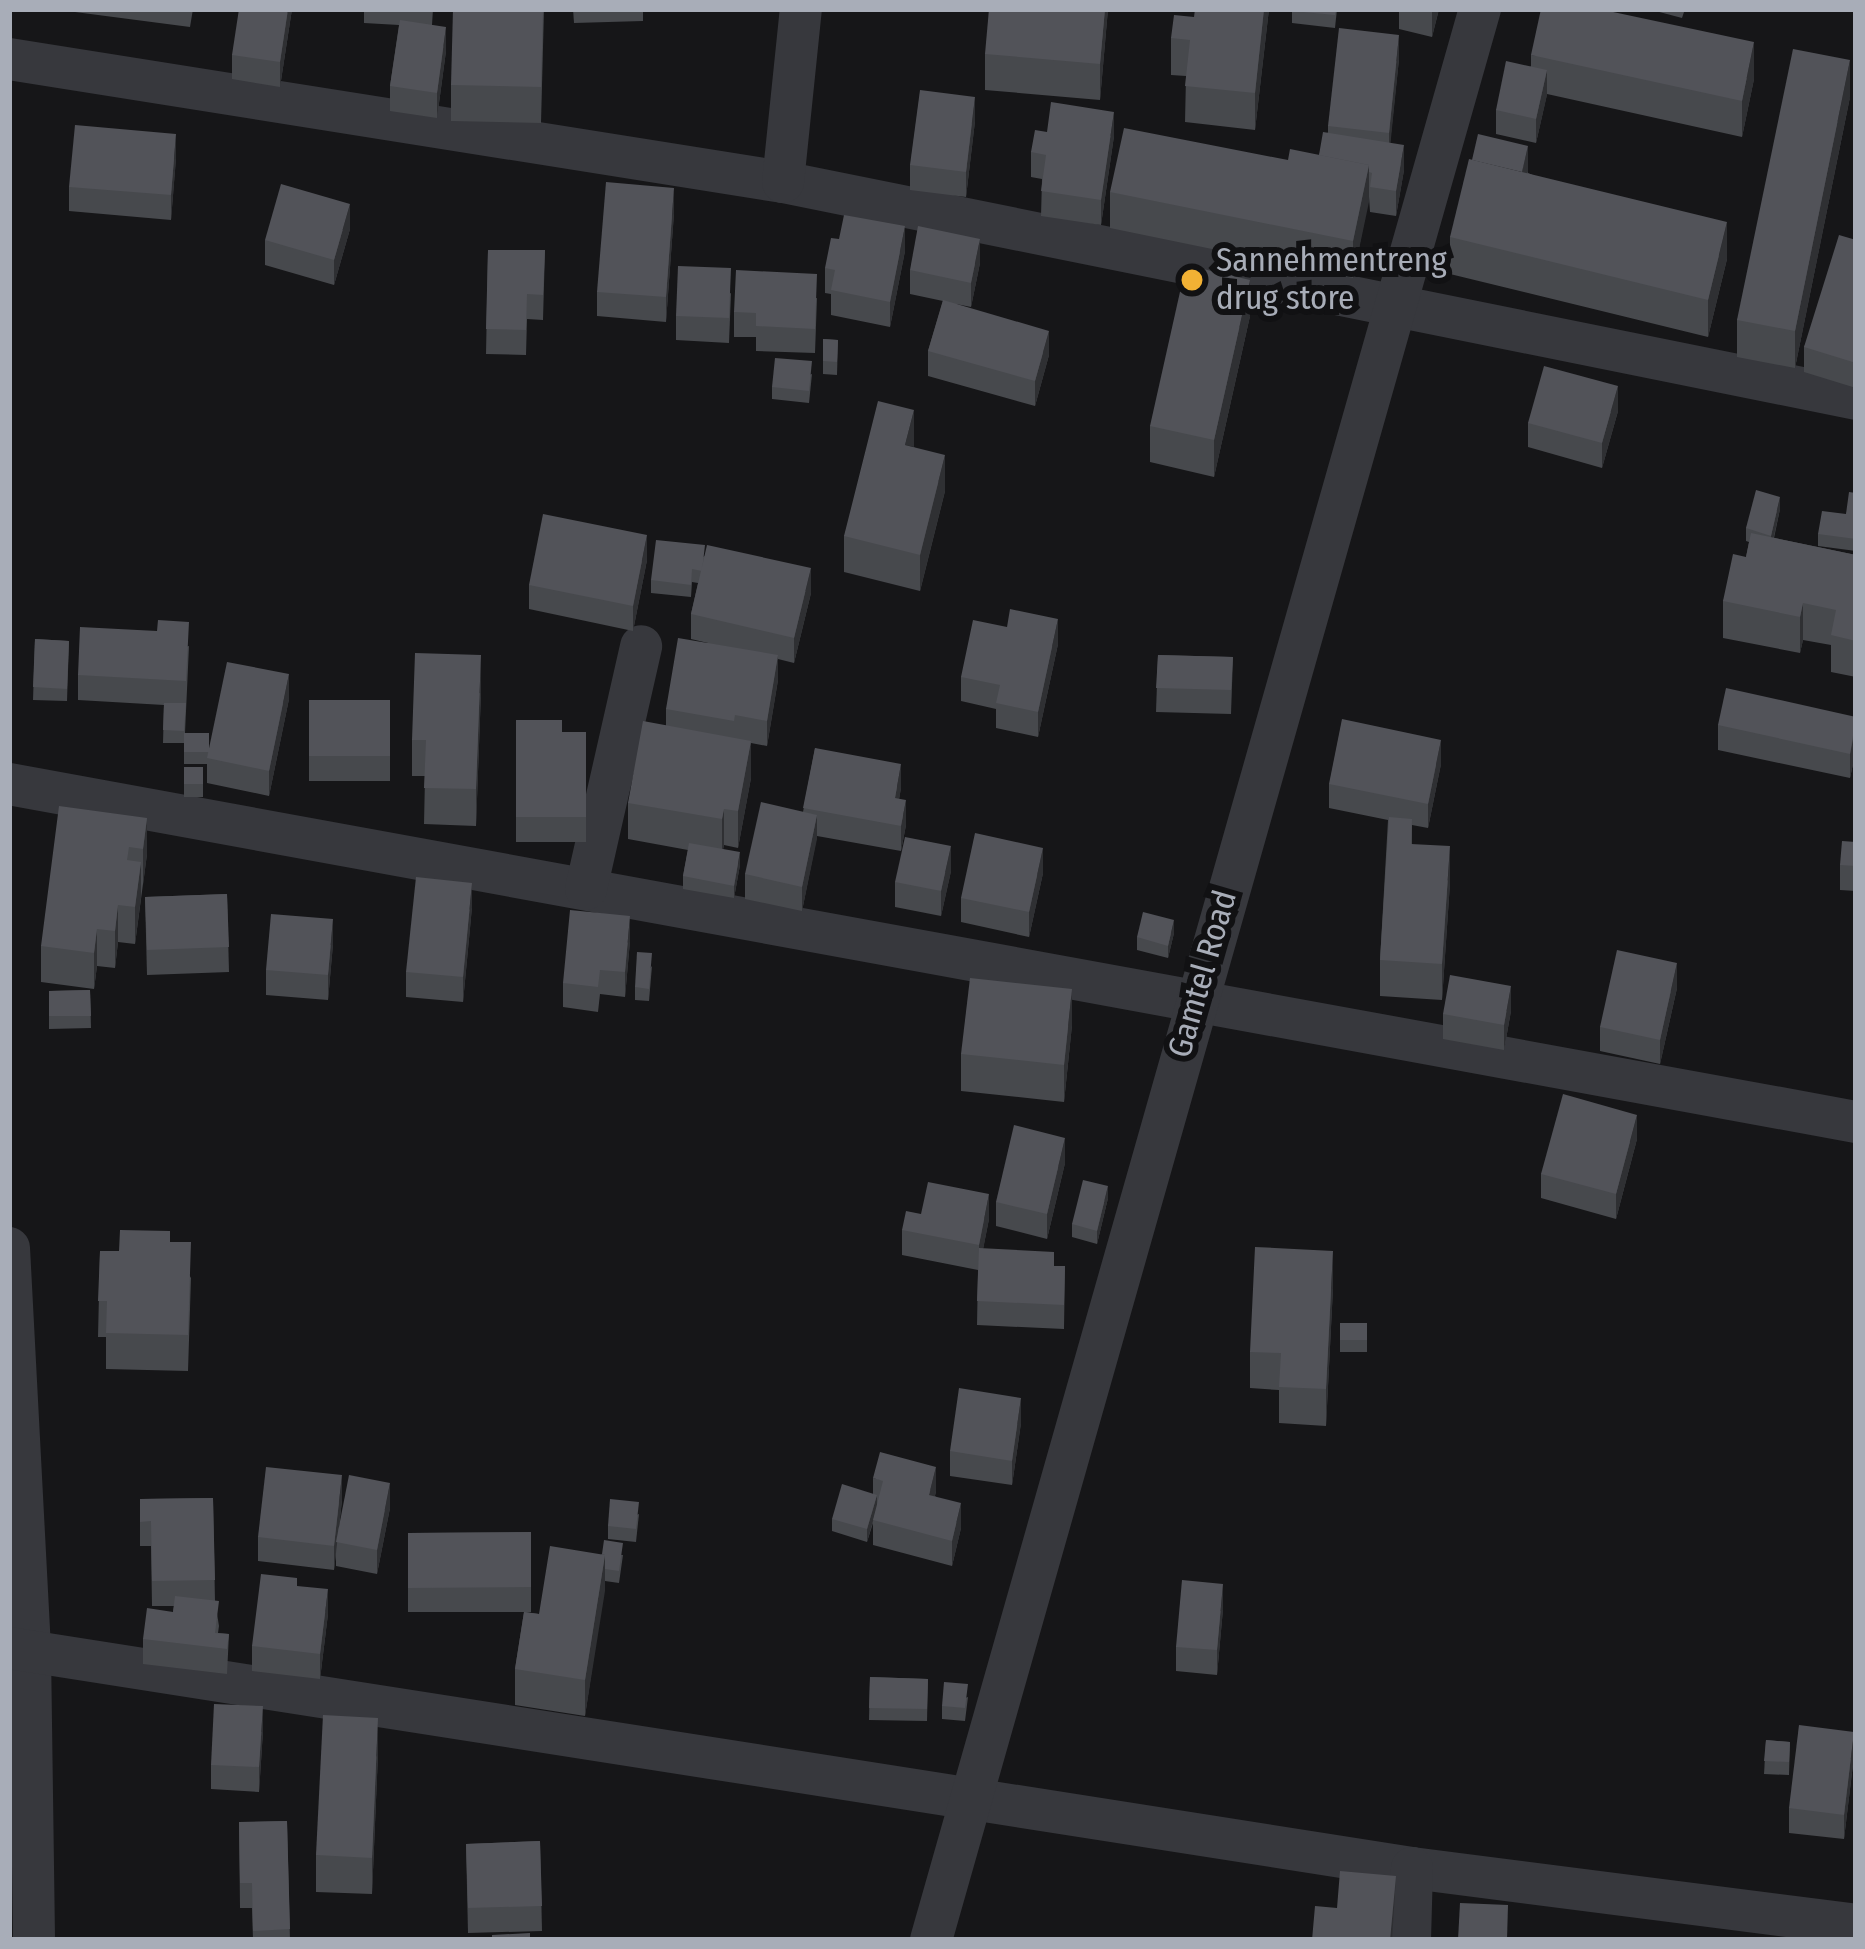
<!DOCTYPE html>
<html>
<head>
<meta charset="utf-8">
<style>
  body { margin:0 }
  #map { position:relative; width:1865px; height:1949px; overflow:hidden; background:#161618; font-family:"Fira Sans Condensed",sans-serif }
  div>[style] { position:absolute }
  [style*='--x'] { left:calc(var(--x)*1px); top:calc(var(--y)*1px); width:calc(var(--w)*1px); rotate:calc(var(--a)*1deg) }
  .minor>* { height:42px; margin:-21px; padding:0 21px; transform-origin:21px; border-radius:21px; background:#37383d }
  .wall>* { inset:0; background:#47494d }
  .shaded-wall>* { inset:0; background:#2f3033 }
  .building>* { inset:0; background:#525359 }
  .dots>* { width:33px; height:33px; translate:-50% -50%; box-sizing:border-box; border:6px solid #111113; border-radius:50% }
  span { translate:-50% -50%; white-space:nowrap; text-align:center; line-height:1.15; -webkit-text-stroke:12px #111113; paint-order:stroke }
  .poi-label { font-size:33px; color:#a8adb8 }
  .left { translate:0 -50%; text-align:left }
  .street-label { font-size:33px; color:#a8adb8 }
  .frame { position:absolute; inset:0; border:12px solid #a8adb8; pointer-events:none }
</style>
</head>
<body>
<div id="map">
  <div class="minor">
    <div style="--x:9;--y:59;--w:784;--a:9.03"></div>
    <div style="--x:783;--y:182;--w:1095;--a:11.43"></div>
    <div style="--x:783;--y:182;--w:174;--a:-84.1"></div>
    <div style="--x:9;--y:784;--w:1878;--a:10.37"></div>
    <div style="--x:586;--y:889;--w:249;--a:-77.2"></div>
    <div style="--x:9;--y:1248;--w:404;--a:87"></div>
    <div style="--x:30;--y:1651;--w:289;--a:89.2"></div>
    <div style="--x:9;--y:1648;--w:1420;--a:8.91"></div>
    <div style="--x:1412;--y:1868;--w:448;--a:7.3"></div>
    <div style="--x:931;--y:1940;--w:2008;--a:-74.13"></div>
    <div style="--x:1410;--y:1940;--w:72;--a:-88.4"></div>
  </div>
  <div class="wall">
    <div style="clip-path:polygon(52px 9px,193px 9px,190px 27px)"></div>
    <div style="clip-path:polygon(292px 9px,280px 87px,232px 79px,232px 55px)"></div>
    <div style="clip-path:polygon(364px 9px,433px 9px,432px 25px,446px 51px,437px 118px,390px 111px,390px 86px,399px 25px,364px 23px)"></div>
    <div style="clip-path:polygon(544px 9px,541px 123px,451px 121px,451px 85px)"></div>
    <div style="clip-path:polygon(573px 9px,643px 9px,643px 21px,574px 23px)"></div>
    <div style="clip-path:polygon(1108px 9px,1100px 100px,985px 90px,985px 54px)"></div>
    <div style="clip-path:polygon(1269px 9px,1255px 130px,1185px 122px,1186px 76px,1171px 75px,1171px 38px,1194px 17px)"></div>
    <div style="clip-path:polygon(1292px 9px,1337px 9px,1335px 28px,1292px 23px)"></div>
    <div style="clip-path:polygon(1399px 9px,1439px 9px,1432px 37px,1399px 29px)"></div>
    <div style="clip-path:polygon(1648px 9px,1685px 9px,1682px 18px)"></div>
    <div style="clip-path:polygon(1531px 55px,1754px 79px,1742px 137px,1547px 94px,1536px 143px,1496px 134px,1496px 110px,1531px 66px)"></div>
    <div style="clip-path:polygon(1399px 59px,1390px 143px,1404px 170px,1396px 216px,1370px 212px,1369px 197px,1353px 278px,1110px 228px,1110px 192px,1319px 155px,1328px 132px,1328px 126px)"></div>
    <div style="clip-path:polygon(1850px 97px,1795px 368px,1737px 357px,1737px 320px)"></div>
    <div style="clip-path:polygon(975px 121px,966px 197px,910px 190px,910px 165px)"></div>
    <div style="clip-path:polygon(1047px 132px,1114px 136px,1101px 225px,1041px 216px,1042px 179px,1031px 177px,1031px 152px)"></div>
    <div style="clip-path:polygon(176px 158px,171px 220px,69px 211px,69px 187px)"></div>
    <div style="clip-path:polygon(1528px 171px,1528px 173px,1727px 259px,1708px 337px,1450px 274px,1450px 237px)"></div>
    <div style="clip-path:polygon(674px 213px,666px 322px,597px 316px,597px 292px)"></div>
    <div style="clip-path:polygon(350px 229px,334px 285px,265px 265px,265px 240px)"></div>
    <div style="clip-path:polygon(1856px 240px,1856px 388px,1804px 372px,1804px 347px)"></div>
    <div style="clip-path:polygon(488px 250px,545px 250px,543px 320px,527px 319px,526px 355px,486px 354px)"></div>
    <div style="clip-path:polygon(905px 251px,890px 327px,831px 315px,831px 294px,825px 293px,825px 268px)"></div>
    <div style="clip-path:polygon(980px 263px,971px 307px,956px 304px,1049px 355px,1035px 406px,928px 376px,928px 351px,943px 301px,910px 294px,910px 270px)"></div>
    <div style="clip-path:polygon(731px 293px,729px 343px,676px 340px,676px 316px)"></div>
    <div style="clip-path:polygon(817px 298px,815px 353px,756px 351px,756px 337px,734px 337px,734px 312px)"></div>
    <div style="clip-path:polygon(1250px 316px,1214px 477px,1150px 462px,1150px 426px)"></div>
    <div style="clip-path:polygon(823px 339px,838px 340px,837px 375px,823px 374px)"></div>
    <div style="clip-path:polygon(812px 374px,809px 403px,772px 399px,772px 387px)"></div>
    <div style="clip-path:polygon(1618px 411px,1602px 468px,1528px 447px,1528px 423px)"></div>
    <div style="clip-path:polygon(914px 447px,945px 491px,920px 591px,844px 572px,844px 536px)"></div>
    <div style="clip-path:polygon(1856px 493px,1856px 551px,1818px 546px,1818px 534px,1846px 514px)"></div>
    <div style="clip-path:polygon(1780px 509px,1774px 538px,1856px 555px,1856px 677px,1831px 672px,1831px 645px,1803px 640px,1800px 653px,1723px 638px,1723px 601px,1746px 557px,1749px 542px,1746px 541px,1746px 528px)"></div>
    <div style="clip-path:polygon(705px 556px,811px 593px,794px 663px,778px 659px,778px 680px,767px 746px,751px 743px,751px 778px,738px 848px,724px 845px,723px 849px,740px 865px,734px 898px,683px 889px,683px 876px,688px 850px,628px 839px,628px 803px,666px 725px,666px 709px,708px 643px,691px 639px,691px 614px,698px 583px,692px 582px,691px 597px,651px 593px,651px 580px)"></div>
    <div style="clip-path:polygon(647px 560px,633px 631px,529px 609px,529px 585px)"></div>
    <div style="clip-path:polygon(35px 639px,69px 641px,67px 701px,33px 700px)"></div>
    <div style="clip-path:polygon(1058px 644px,1038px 737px,996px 728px,996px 709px,961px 701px,961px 677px)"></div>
    <div style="clip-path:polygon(189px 646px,185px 733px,209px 752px,289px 699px,269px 796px,207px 783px,207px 764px,184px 764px,184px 743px,163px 743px,164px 705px,78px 700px,78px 675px)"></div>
    <div style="clip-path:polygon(1158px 655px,1233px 657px,1231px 714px,1156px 712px)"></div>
    <div style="clip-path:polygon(481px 692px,476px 826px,424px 824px,425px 776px,412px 776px,412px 740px)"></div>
    <div style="clip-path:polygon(309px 700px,390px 700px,390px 781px,309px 781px)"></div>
    <div style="clip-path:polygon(1856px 717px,1856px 750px,1850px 778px,1718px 750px,1718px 725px)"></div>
    <div style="clip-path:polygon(516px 720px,562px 732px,586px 732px,586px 842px,516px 842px)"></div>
    <div style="clip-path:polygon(815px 748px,901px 788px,899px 799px,906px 825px,901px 851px,817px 836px,802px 911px,745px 899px,745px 874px,803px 812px)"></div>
    <div style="clip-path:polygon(1441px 764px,1428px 828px,1412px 825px,1412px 844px,1450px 883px,1442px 1000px,1380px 996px,1380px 960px,1388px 820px,1329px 808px,1329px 784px)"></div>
    <div style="clip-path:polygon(184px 767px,203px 767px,203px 797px,184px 797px)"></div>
    <div style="clip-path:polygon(147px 818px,147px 854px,135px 944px,118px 942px,115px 968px,97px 966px,94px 989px,41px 982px,41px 946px)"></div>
    <div style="clip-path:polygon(1856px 842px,1856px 891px,1840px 890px,1840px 865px)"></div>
    <div style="clip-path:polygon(951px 871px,941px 916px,895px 907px,895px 882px)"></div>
    <div style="clip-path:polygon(1043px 873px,1029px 937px,961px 922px,961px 898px)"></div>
    <div style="clip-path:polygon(227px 894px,229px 972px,147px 975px,145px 897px)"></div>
    <div style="clip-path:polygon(472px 907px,463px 1002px,406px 997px,406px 972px)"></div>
    <div style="clip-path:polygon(1174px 933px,1168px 958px,1137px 950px,1137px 937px)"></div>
    <div style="clip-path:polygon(630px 941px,625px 997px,600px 994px,598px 1012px,563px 1007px,563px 983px)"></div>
    <div style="clip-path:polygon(333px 944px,328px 1000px,266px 995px,266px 970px)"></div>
    <div style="clip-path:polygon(652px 966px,649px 1001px,635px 1000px,635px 987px)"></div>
    <div style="clip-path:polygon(1677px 988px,1660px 1064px,1600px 1051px,1600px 1027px)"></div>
    <div style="clip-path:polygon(90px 990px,91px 1028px,49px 1029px,49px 991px)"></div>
    <div style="clip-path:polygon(1511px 1011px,1504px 1050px,1443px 1039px,1443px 1014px)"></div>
    <div style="clip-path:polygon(1072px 1025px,1064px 1102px,961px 1091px,961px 1054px)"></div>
    <div style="clip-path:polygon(1637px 1139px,1616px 1219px,1541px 1198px,1541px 1174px)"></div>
    <div style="clip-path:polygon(1065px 1163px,1047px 1239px,996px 1226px,996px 1202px)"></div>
    <div style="clip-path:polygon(1108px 1198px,1097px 1244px,1072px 1237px,1072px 1224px)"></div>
    <div style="clip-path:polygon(921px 1214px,989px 1219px,983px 1249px,1054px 1266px,1065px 1266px,1064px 1329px,977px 1325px,978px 1270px,902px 1255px,902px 1230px)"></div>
    <div style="clip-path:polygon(170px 1242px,191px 1278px,188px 1371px,106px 1369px,106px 1337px,98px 1337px,100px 1251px,119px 1251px)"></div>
    <div style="clip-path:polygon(1333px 1288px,1326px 1426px,1279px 1423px,1279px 1390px,1250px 1388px,1250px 1352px)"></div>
    <div style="clip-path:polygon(1340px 1323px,1367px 1323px,1367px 1352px,1340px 1352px)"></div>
    <div style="clip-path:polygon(1021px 1423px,1012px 1485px,950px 1476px,950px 1451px)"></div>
    <div style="clip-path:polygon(873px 1478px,936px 1491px,935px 1496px,961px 1528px,952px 1566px,873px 1545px,873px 1523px,867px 1542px,832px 1531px,832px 1519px,873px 1494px)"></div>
    <div style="clip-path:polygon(213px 1498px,215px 1601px,219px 1626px,218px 1633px,229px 1634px,227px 1674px,143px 1664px,143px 1639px,173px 1612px,174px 1606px,152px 1606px,151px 1546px,140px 1546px,140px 1499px)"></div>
    <div style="clip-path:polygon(342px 1500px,339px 1527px,390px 1508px,377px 1574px,336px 1566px,336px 1553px,334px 1570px,258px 1561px,258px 1537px)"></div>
    <div style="clip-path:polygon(639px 1514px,636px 1542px,608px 1539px,608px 1526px)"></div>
    <div style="clip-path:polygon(531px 1532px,531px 1612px,525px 1612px,539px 1614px,602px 1554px,623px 1555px,619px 1583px,605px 1581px,585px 1716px,515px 1705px,515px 1669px,524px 1612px,408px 1612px,408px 1533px)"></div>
    <div style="clip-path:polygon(297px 1586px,328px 1614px,320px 1679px,252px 1671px,252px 1646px)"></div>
    <div style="clip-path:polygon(1223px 1609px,1217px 1675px,1176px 1671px,1176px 1647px)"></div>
    <div style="clip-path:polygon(870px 1677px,928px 1679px,927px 1721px,869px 1720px)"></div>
    <div style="clip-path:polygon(968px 1697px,965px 1721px,942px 1719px,942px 1706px)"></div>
    <div style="clip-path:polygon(263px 1731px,259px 1792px,211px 1789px,211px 1765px)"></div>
    <div style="clip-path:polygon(1766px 1740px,1790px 1742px,1789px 1775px,1764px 1774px)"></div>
    <div style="clip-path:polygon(378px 1754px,372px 1894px,316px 1892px,316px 1855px)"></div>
    <div style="clip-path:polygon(1854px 1756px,1844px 1839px,1789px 1833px,1789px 1808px)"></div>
    <div style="clip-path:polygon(287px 1821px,290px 1940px,253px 1940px,252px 1908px,240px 1908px,239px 1822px)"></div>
    <div style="clip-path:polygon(540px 1841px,542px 1931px,468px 1933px,466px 1844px)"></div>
  </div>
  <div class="shaded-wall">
    <div style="clip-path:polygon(288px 9px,292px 9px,280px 87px,280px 62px)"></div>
    <div style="clip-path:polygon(1105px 9px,1108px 9px,1100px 100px,1100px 64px)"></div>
    <div style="clip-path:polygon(1264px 9px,1269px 9px,1255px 130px,1255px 93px)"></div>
    <div style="clip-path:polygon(1433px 9px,1439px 9px,1432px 37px,1432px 12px)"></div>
    <div style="clip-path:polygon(446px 27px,446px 51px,437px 118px,437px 93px)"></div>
    <div style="clip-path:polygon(1399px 35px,1399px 59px,1389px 158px,1389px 133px)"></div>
    <div style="clip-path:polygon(1754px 42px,1754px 79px,1742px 137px,1742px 101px)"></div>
    <div style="clip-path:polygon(1850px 60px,1850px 97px,1795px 368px,1795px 331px)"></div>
    <div style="clip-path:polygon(1547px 70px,1547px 95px,1536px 143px,1536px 119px)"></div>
    <div style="clip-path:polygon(975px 97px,975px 121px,966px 197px,966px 172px)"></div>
    <div style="clip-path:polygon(1114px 112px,1114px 136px,1101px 225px,1101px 200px)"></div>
    <div style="clip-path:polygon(176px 134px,176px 158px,171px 220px,171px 195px)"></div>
    <div style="clip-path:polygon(1404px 145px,1404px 170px,1396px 216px,1396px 191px)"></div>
    <div style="clip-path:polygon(1528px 146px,1528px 171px,1519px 208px,1519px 183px)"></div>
    <div style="clip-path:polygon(1369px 165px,1369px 202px,1353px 278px,1353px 241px)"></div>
    <div style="clip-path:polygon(674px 188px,674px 213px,666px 322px,666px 297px)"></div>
    <div style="clip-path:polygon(350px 204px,350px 229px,334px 285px,334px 260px)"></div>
    <div style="clip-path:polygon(1727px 222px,1727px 259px,1708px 337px,1708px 300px)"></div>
    <div style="clip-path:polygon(905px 226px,905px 251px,890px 327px,890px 302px)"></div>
    <div style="clip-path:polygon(980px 239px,980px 263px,971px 307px,971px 283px)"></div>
    <div style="clip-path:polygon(1250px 280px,1250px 316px,1214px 477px,1214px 440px)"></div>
    <div style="clip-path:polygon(1049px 331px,1049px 355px,1035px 406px,1035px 381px)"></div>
    <div style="clip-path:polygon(1618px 386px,1618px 411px,1602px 468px,1602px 443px)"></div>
    <div style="clip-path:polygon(914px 410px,914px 447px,905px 445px)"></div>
    <div style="clip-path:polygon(945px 455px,945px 491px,920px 591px,920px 555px)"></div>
    <div style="clip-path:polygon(1780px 497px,1780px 509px,1771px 549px,1771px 536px)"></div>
    <div style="clip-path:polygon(647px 535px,647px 560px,633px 631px,633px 606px)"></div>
    <div style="clip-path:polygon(811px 568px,811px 593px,794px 663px,794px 638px)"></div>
    <div style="clip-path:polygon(1803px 603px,1803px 640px,1800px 653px,1800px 617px)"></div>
    <div style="clip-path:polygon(1058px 619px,1058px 644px,1038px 737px,1038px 712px)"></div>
    <div style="clip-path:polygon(481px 655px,481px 692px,476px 826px,476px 789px)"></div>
    <div style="clip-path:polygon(778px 655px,778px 680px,767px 746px,767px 721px)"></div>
    <div style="clip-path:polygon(289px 674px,289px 699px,269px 796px,269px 771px)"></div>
    <div style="clip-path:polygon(1856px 725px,1856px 750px,1850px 778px,1850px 754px)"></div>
    <div style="clip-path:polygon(1441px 740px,1441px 764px,1428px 828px,1428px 804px)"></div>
    <div style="clip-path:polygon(751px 741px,751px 778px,738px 848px,738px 811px)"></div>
    <div style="clip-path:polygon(901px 764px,901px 788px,895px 823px,895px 798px)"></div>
    <div style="clip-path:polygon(906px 800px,906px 825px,901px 851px,901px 826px)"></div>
    <div style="clip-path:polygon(724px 809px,724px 845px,722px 856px,722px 819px)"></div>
    <div style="clip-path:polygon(817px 815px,817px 839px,802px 911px,802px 887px)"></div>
    <div style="clip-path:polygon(147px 818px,147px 854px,143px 885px,143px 849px)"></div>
    <div style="clip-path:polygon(951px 846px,951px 871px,941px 916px,941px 891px)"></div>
    <div style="clip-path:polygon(1450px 846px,1450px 883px,1442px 1000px,1442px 964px)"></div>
    <div style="clip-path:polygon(1043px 848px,1043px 873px,1029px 937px,1029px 912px)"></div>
    <div style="clip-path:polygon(740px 852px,740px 865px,734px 898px,734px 886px)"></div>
    <div style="clip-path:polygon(141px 862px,141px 898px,135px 944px,135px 907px)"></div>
    <div style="clip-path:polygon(472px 883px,472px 907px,463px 1002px,463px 977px)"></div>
    <div style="clip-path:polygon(118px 905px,118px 942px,115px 968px,115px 931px)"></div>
    <div style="clip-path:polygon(630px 916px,630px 941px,625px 997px,625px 972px)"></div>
    <div style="clip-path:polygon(333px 919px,333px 944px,328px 1000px,328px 975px)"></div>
    <div style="clip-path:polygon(1174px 920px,1174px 933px,1168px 958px,1168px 946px)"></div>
    <div style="clip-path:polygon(97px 929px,97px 966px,94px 989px,94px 953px)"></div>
    <div style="clip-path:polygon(1677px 963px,1677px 988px,1660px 1064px,1660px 1040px)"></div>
    <div style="clip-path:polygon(1511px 986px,1511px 1011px,1504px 1050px,1504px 1025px)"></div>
    <div style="clip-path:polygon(1072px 989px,1072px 1025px,1064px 1102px,1064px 1065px)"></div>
    <div style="clip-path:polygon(1637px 1115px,1637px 1139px,1616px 1219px,1616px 1194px)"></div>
    <div style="clip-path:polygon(1065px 1138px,1065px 1163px,1047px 1239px,1047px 1214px)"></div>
    <div style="clip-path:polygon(1108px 1186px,1108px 1198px,1097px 1244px,1097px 1231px)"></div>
    <div style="clip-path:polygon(989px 1194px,989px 1219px,979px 1270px,979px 1245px)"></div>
    <div style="clip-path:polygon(1333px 1251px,1333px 1288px,1326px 1426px,1326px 1389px)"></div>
    <div style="clip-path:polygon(1021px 1398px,1021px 1423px,1012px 1485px,1012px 1461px)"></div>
    <div style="clip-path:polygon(936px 1467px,936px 1491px,929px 1520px,929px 1495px)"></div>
    <div style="clip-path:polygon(342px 1475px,342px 1500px,334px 1570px,334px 1546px)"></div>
    <div style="clip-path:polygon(390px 1483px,390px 1508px,377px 1574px,377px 1550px)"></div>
    <div style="clip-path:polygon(877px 1495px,877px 1507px,867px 1542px,867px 1529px)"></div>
    <div style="clip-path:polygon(961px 1503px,961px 1528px,952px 1566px,952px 1541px)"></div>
    <div style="clip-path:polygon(605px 1555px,605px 1591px,585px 1716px,585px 1680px)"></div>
    <div style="clip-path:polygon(1223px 1584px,1223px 1609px,1217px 1675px,1217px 1650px)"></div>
    <div style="clip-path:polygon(328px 1589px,328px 1614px,320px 1679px,320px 1654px)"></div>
    <div style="clip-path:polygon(263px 1706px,263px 1731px,259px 1792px,259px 1767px)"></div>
    <div style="clip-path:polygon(378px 1718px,378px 1754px,372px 1894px,372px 1858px)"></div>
    <div style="clip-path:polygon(1854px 1732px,1854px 1756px,1844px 1839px,1844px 1815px)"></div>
    <div style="clip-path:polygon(1396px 1876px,1392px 1940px,1390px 1940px)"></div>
  </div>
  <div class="building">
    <div style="clip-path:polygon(239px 9px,288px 9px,280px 62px,232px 55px)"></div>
    <div style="clip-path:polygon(453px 9px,543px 9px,541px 87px,451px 85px)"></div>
    <div style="clip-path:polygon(989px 9px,1105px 9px,1100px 64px,985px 54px)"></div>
    <div style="clip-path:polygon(1195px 9px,1264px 9px,1255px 93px,1185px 86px,1190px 40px,1171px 38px,1174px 15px,1194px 17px)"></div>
    <div style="clip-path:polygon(1292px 9px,1336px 9px,1335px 15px,1292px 11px)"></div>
    <div style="clip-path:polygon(1541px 9px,1599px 9px,1754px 42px,1742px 101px,1531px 55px)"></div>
    <div style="clip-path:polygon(400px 20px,446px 27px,437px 93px,390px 86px)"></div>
    <div style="clip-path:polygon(1339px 28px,1399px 35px,1389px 133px,1328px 126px)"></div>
    <div style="clip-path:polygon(1793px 49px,1850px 60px,1795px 331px,1737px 320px)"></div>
    <div style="clip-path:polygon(1506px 61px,1547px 70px,1536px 119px,1496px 110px)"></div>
    <div style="clip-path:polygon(920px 90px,975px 97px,966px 172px,910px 165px)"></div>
    <div style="clip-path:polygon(1051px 102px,1114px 112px,1101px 200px,1041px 191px,1046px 155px,1031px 152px,1035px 130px,1047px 132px)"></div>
    <div style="clip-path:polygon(75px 125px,176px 134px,171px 195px,69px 187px)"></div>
    <div style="clip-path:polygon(1124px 128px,1288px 160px,1290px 149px,1369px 165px,1353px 241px,1110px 192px)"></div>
    <div style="clip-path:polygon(1323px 132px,1404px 145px,1396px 191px,1370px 187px,1372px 173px,1369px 172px,1369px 165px,1319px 155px)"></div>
    <div style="clip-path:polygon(1478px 134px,1528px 146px,1522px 172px,1472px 160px)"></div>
    <div style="clip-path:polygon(1469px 159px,1727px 222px,1708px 300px,1450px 237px)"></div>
    <div style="clip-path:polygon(606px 182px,674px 188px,666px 297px,597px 292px)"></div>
    <div style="clip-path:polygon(281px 184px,350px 204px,334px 260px,265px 240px)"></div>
    <div style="clip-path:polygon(844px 215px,905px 226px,890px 302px,831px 290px,835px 270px,825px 268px,831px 238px,839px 239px)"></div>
    <div style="clip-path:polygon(918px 226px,980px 239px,971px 283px,910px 270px)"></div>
    <div style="clip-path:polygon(1839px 235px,1856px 240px,1856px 363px,1804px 347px)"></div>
    <div style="clip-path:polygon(488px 250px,545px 250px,543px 295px,527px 294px,526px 330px,486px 329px)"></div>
    <div style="clip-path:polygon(1186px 265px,1250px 280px,1214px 440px,1150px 426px)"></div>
    <div style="clip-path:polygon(678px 266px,731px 268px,729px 318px,676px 316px)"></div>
    <div style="clip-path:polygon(736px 270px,817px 274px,815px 329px,756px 326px,756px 313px,734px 312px)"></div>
    <div style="clip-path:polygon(943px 300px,1049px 331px,1035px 381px,928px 351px)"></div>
    <div style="clip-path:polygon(823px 339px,838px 340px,837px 362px,823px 361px)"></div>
    <div style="clip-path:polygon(775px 358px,812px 361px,809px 391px,772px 387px)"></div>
    <div style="clip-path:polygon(1544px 366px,1618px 386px,1602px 443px,1528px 423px)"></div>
    <div style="clip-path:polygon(878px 401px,914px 410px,905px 445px,945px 455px,920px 555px,844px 536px)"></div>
    <div style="clip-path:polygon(1756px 490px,1780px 497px,1771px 536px,1746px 528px)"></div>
    <div style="clip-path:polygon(1849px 492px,1856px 493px,1856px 539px,1818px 534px,1822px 511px,1846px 514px)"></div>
    <div style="clip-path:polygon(543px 514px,647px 535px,633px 606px,529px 585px)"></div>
    <div style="clip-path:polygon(1751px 533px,1856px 555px,1856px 641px,1831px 635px,1836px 610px,1803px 603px,1800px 617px,1723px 601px,1733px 554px,1746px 557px)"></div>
    <div style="clip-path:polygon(656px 540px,705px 545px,702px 571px,692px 569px,691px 585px,651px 580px)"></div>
    <div style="clip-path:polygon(707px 545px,811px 568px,794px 638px,691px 614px)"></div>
    <div style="clip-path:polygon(1010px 609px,1058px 619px,1038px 712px,996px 703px,1000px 685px,961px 677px,973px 620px,1007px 627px)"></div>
    <div style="clip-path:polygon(158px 620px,189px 622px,186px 681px,78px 675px,80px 627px,157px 631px)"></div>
    <div style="clip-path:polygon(678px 638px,778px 655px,767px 721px,735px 715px,734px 721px,666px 709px)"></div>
    <div style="clip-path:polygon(35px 639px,69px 641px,67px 689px,33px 687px)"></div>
    <div style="clip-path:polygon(415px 653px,481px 655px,476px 789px,424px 788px,426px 740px,412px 740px)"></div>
    <div style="clip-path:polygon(1158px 655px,1233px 657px,1231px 690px,1156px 688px)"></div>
    <div style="clip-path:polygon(227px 662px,289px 674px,269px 771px,207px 758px)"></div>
    <div style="clip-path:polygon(1726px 688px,1856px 717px,1850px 754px,1718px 725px)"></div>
    <div style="clip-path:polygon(309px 700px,390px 700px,390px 756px,309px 756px)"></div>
    <div style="clip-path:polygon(164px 703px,186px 703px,184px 731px,163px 730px)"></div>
    <div style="clip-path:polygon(1342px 719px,1441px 740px,1428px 804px,1329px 784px)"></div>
    <div style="clip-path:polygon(516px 720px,562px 720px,562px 732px,586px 732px,586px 817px,516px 817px)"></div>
    <div style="clip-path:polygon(643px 721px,751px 741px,738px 811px,724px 809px,722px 819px,628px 803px)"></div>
    <div style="clip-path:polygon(184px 733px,209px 733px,209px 752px,184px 752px)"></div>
    <div style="clip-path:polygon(815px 748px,901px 764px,895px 798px,906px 800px,901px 826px,803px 808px)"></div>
    <div style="clip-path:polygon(184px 767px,203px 767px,203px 784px,184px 784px)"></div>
    <div style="clip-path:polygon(761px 802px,817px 815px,802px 887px,745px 874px)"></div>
    <div style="clip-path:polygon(59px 806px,147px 818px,143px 849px,129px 847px,127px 860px,141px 862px,135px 907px,118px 905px,115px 931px,97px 929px,94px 953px,41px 946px)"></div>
    <div style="clip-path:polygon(1389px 817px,1412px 819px,1411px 844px,1450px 846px,1442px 964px,1380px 960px)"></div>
    <div style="clip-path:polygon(975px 833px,1043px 848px,1029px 912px,961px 898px)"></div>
    <div style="clip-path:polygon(905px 837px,951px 846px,941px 891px,895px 882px)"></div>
    <div style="clip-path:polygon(1842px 841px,1856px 842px,1856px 866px,1840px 865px)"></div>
    <div style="clip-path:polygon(689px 843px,740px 852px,734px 886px,683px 876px)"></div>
    <div style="clip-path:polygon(416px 877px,472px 883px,463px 977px,406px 972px)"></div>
    <div style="clip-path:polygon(227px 894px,229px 947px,147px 950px,145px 897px)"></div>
    <div style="clip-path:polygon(570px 910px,630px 916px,625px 972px,600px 970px,598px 987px,563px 983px)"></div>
    <div style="clip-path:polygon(1143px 912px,1174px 920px,1168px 946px,1137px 937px)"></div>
    <div style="clip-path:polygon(271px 914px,333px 919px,328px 975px,266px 970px)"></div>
    <div style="clip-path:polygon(1617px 950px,1677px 963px,1660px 1040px,1600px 1027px)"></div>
    <div style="clip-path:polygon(637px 952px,652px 953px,649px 989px,635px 987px)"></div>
    <div style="clip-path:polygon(1450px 975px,1511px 986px,1504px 1025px,1443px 1014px)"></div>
    <div style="clip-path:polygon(970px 978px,1072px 989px,1064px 1065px,961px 1054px)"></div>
    <div style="clip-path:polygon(90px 990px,91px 1016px,49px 1016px,49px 991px)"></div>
    <div style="clip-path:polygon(1563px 1094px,1637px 1115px,1616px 1194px,1541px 1174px)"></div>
    <div style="clip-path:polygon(1014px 1125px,1065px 1138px,1047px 1214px,996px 1202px)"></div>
    <div style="clip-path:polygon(1083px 1180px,1108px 1186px,1097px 1231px,1072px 1224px)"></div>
    <div style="clip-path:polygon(928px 1182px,989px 1194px,979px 1245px,902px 1230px,906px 1211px,921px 1214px)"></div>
    <div style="clip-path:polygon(120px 1230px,170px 1231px,170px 1242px,191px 1242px,188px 1335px,106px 1333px,107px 1301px,98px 1301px,100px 1251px,119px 1251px)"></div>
    <div style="clip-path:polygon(1255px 1247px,1333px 1251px,1326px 1389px,1279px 1387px,1281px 1353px,1250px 1352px)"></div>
    <div style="clip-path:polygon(979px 1248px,1054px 1252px,1054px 1266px,1065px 1266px,1064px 1305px,977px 1301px)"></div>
    <div style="clip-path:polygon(1340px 1323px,1367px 1323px,1367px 1340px,1340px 1340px)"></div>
    <div style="clip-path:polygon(959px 1388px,1021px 1398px,1012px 1461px,950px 1451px)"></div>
    <div style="clip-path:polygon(880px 1452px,936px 1467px,929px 1495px,961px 1503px,952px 1541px,873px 1520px,883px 1481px,873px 1478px)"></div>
    <div style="clip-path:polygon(266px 1467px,342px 1475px,334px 1546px,258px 1537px)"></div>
    <div style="clip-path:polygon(349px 1475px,390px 1483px,377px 1550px,336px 1542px)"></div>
    <div style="clip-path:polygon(842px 1484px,877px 1495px,867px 1529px,832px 1519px)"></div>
    <div style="clip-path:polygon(213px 1498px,215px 1580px,152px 1581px,151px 1521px,140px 1522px,140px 1499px)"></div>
    <div style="clip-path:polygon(610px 1499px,639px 1502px,636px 1529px,608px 1526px)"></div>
    <div style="clip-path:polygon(531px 1532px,531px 1587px,408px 1588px,408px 1533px)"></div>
    <div style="clip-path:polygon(604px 1540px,623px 1543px,619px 1571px,605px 1569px,605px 1555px,602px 1554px)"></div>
    <div style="clip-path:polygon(550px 1546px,605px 1555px,585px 1680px,515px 1669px,524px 1612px,539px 1614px)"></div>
    <div style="clip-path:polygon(261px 1574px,297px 1578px,297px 1586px,328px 1589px,320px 1654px,252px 1646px)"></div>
    <div style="clip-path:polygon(1182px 1580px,1223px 1584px,1217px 1650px,1176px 1647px)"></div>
    <div style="clip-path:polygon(175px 1596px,219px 1601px,215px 1633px,229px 1634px,227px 1649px,143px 1639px,147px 1608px,173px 1612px)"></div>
    <div style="clip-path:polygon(870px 1677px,928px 1679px,927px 1709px,869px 1708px)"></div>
    <div style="clip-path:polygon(944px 1682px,968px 1684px,965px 1708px,942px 1706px)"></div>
    <div style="clip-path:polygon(214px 1704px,263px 1706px,259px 1767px,211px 1765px)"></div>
    <div style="clip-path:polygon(323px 1715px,378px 1718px,372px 1858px,316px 1855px)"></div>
    <div style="clip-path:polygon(1799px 1725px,1854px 1732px,1844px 1815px,1789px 1808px)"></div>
    <div style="clip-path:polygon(1766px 1740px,1790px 1742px,1789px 1762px,1764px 1761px)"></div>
    <div style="clip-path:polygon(287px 1821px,290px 1929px,253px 1931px,252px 1883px,240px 1883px,239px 1822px)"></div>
    <div style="clip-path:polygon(540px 1841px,542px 1906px,468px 1908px,466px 1844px)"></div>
    <div style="clip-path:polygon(1340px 1871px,1396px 1876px,1390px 1940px,1312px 1940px,1315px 1906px,1337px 1908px)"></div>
    <div style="clip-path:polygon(1460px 1903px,1508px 1905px,1507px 1940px,1458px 1940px)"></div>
    <div style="clip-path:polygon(530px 1933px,530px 1940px,492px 1940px,492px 1935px)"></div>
  </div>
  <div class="dots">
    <div style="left:1192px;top:280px;background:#f2b134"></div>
  </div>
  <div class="poi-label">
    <span class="left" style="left:1216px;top:280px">Sannehmentreng<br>drug store</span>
  </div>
  <div class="street-label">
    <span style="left:1203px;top:974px;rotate:-74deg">Gamtel Road</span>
  </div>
  <div class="frame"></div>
</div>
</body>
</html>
